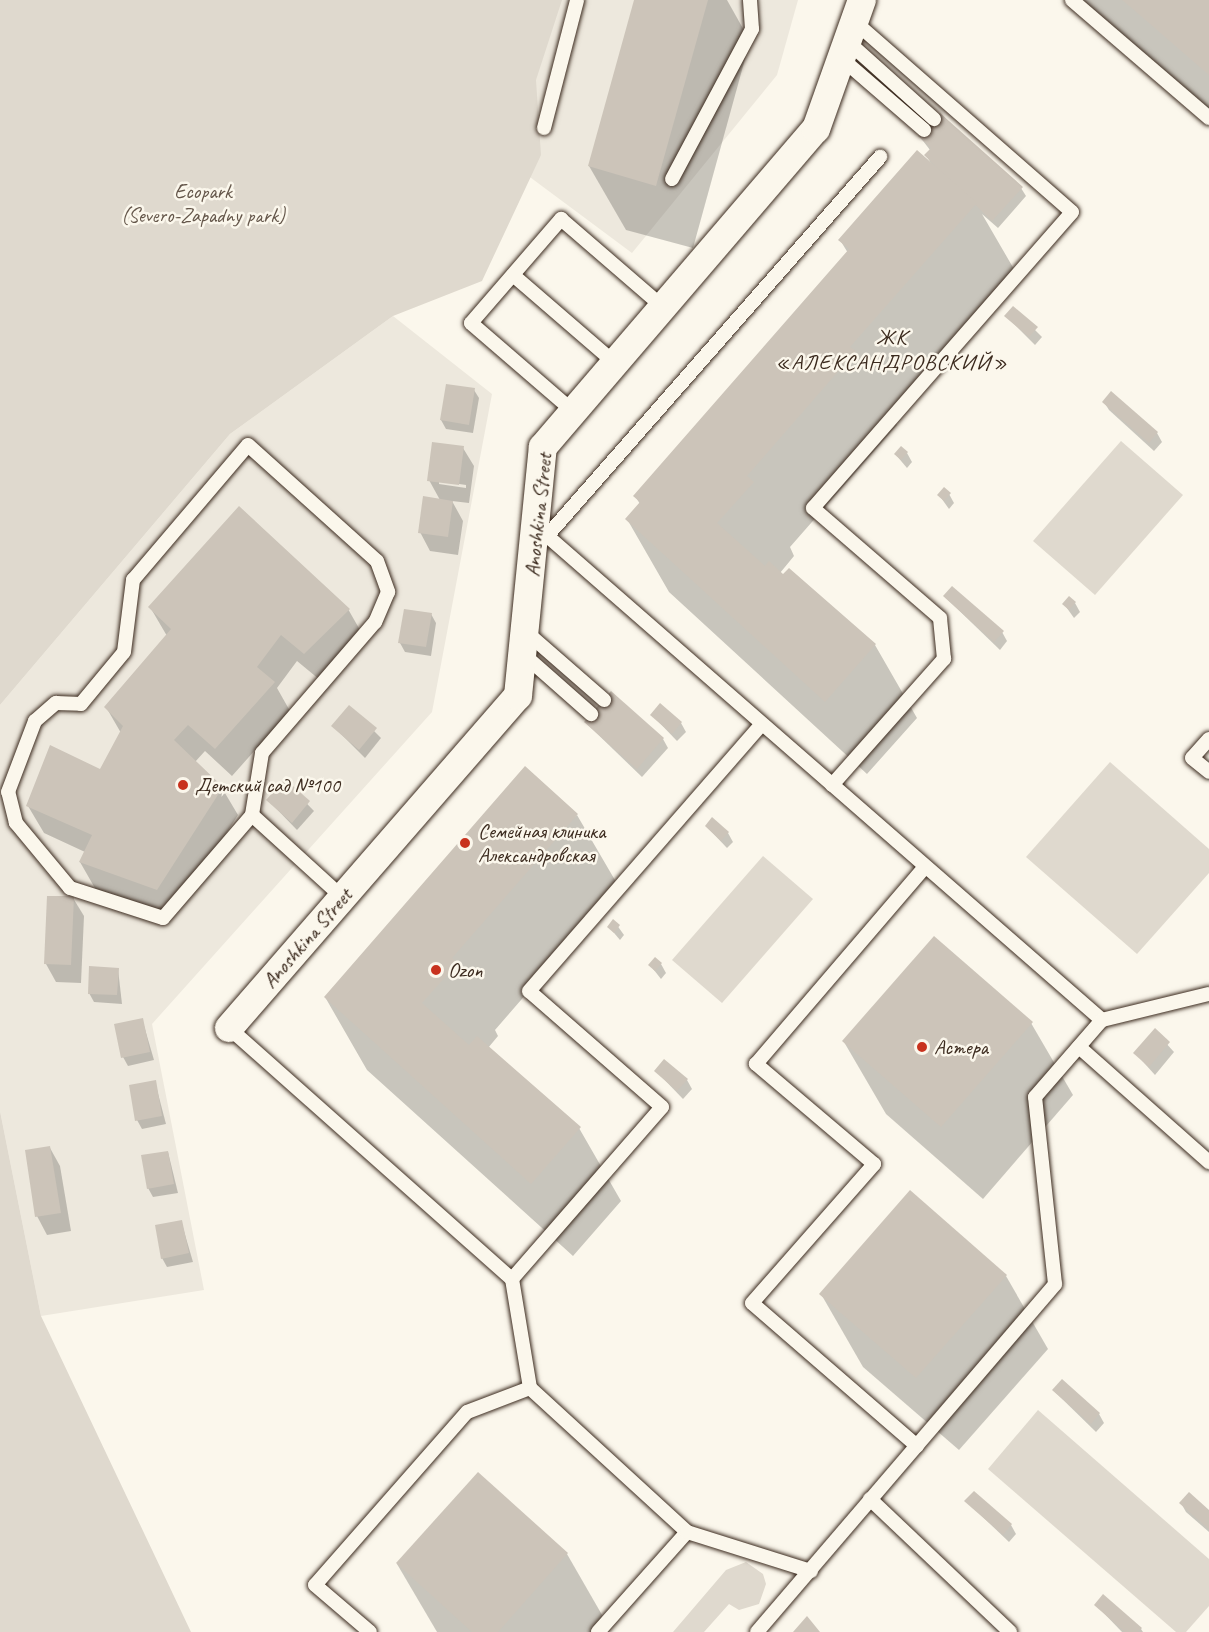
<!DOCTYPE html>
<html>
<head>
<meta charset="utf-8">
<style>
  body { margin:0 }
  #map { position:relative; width:1209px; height:1632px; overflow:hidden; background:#fbf7ec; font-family:Caveat,sans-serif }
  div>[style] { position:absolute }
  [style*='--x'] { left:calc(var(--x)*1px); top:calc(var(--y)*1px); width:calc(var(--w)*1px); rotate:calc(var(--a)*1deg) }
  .built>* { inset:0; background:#ede8dd }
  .green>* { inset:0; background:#dfd9ce }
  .shadow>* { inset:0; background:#0003 }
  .building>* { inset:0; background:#ccc4b9 }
  .roads { filter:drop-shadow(0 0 2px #3b2a1e) drop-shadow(0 0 2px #3b2a1e) }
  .service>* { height:14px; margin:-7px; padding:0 7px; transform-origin:7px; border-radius:7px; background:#fbf7ec }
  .minor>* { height:28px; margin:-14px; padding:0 14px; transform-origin:14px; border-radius:14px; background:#fbf7ec }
  .dots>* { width:16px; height:16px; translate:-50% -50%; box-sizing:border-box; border:3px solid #fbf7ec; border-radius:50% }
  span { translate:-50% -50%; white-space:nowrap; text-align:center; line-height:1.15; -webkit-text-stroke:5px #fbf7ec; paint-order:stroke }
  .park-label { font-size:21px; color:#64564a }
  .street-label { font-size:21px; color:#3b2a1e }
  .poi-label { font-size:21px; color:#3b2a1e }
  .left { translate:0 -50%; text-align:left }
  .neighbourhood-label { font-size:22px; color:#3b2a1e; letter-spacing:1.5px }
</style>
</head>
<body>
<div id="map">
  <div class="built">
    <div style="clip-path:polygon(542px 0,798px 0,777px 75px,632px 253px,511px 163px)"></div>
    <div style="clip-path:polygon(393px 316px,492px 394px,432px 712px,152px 1024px,204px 1290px,41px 1316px,0 1111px,0 705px,230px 434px)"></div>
  </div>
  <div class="green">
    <div style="clip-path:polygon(0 0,562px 0,536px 80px,541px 155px,482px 281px,393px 316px,230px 434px,0 705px)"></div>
    <div style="clip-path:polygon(1121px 441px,1183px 495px,1095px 595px,1033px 541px)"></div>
    <div style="clip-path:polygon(1110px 762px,1209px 849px,1209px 873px,1137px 954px,1026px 857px)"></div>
    <div style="clip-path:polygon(763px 856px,813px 899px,722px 1003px,672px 960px)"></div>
    <div style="clip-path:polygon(0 1111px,41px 1316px,191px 1632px,0 1632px)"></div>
    <div style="clip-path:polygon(1038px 1410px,1209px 1559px,1209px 1606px,1186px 1632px,1176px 1632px,988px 1469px)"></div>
    <div style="clip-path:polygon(746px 1562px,763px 1574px,766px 1584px,759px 1604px,739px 1610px,729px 1604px,704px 1632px,673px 1632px,726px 1570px)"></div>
  </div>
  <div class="shadow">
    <div style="clip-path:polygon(635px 0,727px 0,750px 41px,693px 248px,626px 230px,589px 166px)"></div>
    <div style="clip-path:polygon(1079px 0,1209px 0,1209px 113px)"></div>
    <div style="clip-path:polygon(920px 137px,1021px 188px,1026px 196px,998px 228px,982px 214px,1018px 276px,893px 419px,897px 425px,790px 547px,794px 556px,780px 573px,875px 645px,917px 718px,867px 774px,669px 592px,627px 519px,640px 504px,635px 496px,848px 253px,840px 240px,932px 165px,926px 155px,930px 150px)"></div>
    <div style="clip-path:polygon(1013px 308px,1042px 337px,1035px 345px,1006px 316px)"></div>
    <div style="clip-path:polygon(474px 390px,479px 398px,473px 433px,446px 429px,441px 420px)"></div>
    <div style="clip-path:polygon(1111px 393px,1157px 433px,1162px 442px,1154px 451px,1109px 410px,1104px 402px)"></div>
    <div style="clip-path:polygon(evenodd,463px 448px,474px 466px,469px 503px,452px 501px,463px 521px,458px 555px,430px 551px,420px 532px,440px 500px,429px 480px,463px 448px,439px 481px,466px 485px,466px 488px,439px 484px,439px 481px)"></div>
    <div style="clip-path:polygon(907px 453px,912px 462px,907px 468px,896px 455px)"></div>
    <div style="clip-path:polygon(949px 494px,954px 503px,949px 509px,939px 495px)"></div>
    <div style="clip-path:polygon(944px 596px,1002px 632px,1007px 641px,1000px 650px)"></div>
    <div style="clip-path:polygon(1075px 603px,1080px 612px,1074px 618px,1064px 604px)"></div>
    <div style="clip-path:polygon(150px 607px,348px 609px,364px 637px,320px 680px,297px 661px,277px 688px,290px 711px,232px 776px,205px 751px,195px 762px,222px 788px,238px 815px,173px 917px,96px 890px,80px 862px,85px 852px,44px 833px,28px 806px,101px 771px,121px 733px,106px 707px,167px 636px)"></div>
    <div style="clip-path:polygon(431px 614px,436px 623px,431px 656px,405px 652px,400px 643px)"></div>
    <div style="clip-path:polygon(350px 707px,381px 738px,365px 758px,333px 726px)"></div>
    <div style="clip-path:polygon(652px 715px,681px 723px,686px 732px,677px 741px)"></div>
    <div style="clip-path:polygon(586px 723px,663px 739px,668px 748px,642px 777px)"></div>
    <div style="clip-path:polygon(285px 781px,314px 811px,297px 830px,268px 800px)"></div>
    <div style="clip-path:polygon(577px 815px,619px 887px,495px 1030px,498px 1036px,488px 1048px,579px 1128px,621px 1201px,573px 1256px,367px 1070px,325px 997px)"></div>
    <div style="clip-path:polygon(706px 826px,728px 833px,733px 842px,727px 848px)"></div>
    <div style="clip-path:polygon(73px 898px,84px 916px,81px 983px,56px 982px,46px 964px)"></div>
    <div style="clip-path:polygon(614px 921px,624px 935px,620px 940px,609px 927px)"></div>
    <div style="clip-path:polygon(661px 964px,666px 973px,661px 979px,650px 965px)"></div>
    <div style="clip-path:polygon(118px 969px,122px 1004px,94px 1002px,89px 993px)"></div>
    <div style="clip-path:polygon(142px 1019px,154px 1060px,128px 1066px,123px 1057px)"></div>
    <div style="clip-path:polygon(1031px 1023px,1073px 1095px,983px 1199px,886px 1114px,844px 1042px)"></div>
    <div style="clip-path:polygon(1155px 1031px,1174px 1052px,1155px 1075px,1135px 1053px)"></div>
    <div style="clip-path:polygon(656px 1071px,687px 1080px,692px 1089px,683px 1099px)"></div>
    <div style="clip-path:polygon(155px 1082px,166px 1124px,142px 1129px,137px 1120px)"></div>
    <div style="clip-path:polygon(50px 1148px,60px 1166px,71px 1231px,47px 1235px,37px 1216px)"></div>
    <div style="clip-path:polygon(168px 1152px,178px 1193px,153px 1197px,148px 1188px)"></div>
    <div style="clip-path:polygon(181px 1221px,193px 1262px,167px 1267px,162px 1258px)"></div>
    <div style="clip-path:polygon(1006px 1276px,1048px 1349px,959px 1450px,863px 1367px,821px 1294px)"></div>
    <div style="clip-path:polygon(1054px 1391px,1099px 1414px,1104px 1423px,1096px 1432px)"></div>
    <div style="clip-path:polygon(478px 1474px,567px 1554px,609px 1627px,605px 1632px,437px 1632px,397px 1564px)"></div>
    <div style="clip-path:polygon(966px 1501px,1011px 1525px,1016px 1534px,1009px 1542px)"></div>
    <div style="clip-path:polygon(1181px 1503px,1209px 1512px,1209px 1532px,1186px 1512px)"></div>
    <div style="clip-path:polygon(1096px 1605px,1141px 1629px,1143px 1632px,1122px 1632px)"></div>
  </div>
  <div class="building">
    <div style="clip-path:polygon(634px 0,708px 0,656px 186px,588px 166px)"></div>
    <div style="clip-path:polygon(1122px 0,1209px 0,1209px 75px,1134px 10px)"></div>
    <div style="clip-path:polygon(940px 113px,1023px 187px,992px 221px,924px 155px,931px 148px,918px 136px)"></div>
    <div style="clip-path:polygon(917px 150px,977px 203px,850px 347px,856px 351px,747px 476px,754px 482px,717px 523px,765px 566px,769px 561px,783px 574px,789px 568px,876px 644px,825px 702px,625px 519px,640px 502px,633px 496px,849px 249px,838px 240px)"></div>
    <div style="clip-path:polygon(1013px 306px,1038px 327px,1029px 337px,1004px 316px)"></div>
    <div style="clip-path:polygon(446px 384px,475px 388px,469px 425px,440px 420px)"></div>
    <div style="clip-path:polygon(1111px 391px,1158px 432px,1149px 443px,1102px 402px)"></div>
    <div style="clip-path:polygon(432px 442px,464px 446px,459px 485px,427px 481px)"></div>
    <div style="clip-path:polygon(901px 446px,908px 452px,901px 460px,894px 454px)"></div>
    <div style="clip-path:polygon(944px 487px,951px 493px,944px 501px,937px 495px)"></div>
    <div style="clip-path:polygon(423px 496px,453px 501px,448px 537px,418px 533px)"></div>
    <div style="clip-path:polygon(239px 506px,350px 609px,304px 654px,281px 635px,257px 667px,275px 682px,215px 749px,188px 725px,174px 740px,223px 787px,157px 890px,79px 862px,92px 835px,26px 806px,50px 745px,100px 769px,123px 726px,104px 707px,171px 629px,148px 607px)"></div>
    <div style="clip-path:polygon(952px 586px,1004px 631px,994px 642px,943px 596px)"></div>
    <div style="clip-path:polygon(1069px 596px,1076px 602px,1069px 610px,1062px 604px)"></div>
    <div style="clip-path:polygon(404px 609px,432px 613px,426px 647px,398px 643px)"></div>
    <div style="clip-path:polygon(611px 691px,664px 738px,637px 769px,584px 722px)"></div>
    <div style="clip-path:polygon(660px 703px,682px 722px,672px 734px,650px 715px)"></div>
    <div style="clip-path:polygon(349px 705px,377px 728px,359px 750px,331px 726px)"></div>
    <div style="clip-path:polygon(525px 766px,578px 814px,452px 958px,458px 963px,422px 1003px,469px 1045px,477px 1036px,581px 1127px,531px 1184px,324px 997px)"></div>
    <div style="clip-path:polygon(285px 779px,310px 801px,292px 823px,266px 800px)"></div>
    <div style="clip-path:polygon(712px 817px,729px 832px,721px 841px,705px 826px)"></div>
    <div style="clip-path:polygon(47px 896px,74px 896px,71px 965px,44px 964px)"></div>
    <div style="clip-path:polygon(613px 919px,620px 925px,614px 933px,607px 927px)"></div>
    <div style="clip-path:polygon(934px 936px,1033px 1022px,941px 1127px,842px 1041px)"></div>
    <div style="clip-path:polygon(655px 957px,662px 963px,655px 971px,648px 965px)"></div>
    <div style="clip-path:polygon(89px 966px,119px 968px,117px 995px,88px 994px)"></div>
    <div style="clip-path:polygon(143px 1018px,150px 1052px,121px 1058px,114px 1024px)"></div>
    <div style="clip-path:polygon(1155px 1028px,1170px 1042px,1149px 1067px,1133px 1053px)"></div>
    <div style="clip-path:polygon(664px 1059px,688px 1079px,677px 1091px,654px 1071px)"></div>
    <div style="clip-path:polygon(156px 1080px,162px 1116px,135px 1121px,129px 1085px)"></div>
    <div style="clip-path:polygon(50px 1146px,61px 1213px,35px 1217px,25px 1150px)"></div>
    <div style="clip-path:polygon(168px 1151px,174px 1184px,147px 1189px,141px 1155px)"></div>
    <div style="clip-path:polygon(910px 1190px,1007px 1275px,916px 1378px,819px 1294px)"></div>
    <div style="clip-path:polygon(182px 1220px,189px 1253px,161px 1259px,155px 1225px)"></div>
    <div style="clip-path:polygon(1062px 1379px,1100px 1413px,1091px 1424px,1052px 1390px)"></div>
    <div style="clip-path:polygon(478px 1472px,568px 1553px,498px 1632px,472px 1632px,396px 1563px)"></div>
    <div style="clip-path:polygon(974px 1491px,1012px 1524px,1003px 1535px,964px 1501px)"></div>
    <div style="clip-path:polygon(1189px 1492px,1209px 1510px,1209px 1529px,1179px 1503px)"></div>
    <div style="clip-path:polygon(1103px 1594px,1142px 1628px,1138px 1632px,1125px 1632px,1094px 1605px)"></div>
    <div style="clip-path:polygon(807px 1616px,820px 1632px,793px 1632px)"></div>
  </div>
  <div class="roads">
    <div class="service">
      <div style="--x:1072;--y:0;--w:181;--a:40.7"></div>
      <div style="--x:847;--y:41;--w:117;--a:41.9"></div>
      <div style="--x:841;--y:58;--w:110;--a:40.9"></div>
      <div style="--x:544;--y:128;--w:132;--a:-75.5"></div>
      <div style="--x:672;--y:179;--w:170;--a:-61.9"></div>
      <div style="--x:752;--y:29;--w:29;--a:-94"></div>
      <div style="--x:513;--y:275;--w:135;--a:40.8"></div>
      <div style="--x:574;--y:412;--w:136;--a:-139.2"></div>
      <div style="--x:471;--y:323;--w:138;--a:-49.1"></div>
      <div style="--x:561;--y:219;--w:135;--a:40.8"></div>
      <div style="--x:537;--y:527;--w:750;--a:41.11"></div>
      <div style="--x:547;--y:536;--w:505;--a:-48.7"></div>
      <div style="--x:525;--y:631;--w:105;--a:41.1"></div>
      <div style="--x:523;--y:654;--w:91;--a:41.4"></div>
      <div style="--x:1209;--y:739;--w:25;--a:132"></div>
      <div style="--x:1192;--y:758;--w:22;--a:39"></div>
      <div style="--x:832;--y:785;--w:169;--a:-48.4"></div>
      <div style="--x:944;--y:659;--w:41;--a:-95.6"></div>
      <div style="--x:940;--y:618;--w:168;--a:-139.1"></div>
      <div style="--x:813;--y:508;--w:393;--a:-48.8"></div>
      <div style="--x:1072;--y:212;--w:290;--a:-138.8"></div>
      <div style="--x:252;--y:815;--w:136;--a:130.8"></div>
      <div style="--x:163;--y:918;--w:98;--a:-162.1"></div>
      <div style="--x:70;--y:888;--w:85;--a:-129.7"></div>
      <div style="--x:16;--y:823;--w:32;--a:-104"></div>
      <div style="--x:8;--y:792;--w:76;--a:-69.2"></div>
      <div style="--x:35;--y:721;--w:28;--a:-41"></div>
      <div style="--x:56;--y:703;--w:25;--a:2"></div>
      <div style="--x:81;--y:704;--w:67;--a:-50.4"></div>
      <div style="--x:124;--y:652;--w:73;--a:-82.9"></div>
      <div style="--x:133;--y:580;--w:177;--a:-49.6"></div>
      <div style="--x:248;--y:445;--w:173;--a:42"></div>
      <div style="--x:377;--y:561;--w:33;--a:70"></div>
      <div style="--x:388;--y:592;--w:33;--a:113"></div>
      <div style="--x:375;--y:622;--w:173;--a:130.8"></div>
      <div style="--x:262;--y:753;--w:63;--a:99.2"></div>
      <div style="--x:252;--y:815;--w:122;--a:42.3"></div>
      <div style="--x:229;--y:1028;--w:378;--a:41.6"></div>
      <div style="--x:512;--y:1279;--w:110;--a:80.6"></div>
      <div style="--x:530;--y:1388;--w:67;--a:159.1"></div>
      <div style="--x:467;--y:1412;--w:230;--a:131.3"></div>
      <div style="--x:315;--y:1585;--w:72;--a:40.5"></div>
      <div style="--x:1079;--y:1047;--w:174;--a:41.5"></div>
      <div style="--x:512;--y:1279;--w:228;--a:-48.9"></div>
      <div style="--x:662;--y:1107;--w:176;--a:-138.9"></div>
      <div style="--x:529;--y:991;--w:354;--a:-48.9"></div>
      <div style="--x:530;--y:1388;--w:213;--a:42.5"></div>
      <div style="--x:917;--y:1446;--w:218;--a:-139.1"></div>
      <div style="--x:752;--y:1303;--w:185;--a:-48.7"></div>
      <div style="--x:874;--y:1164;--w:155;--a:-139.7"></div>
      <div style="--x:756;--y:1064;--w:260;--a:-49.4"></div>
      <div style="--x:870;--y:1499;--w:193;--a:43.5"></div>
      <div style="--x:598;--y:1632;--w:134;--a:-48.3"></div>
      <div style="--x:687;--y:1532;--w:130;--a:17.5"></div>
      <div style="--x:757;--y:1632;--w:458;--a:-49.4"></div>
      <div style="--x:1055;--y:1284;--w:188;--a:-96.1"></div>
      <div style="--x:1035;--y:1097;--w:102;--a:-49"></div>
      <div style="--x:1102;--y:1020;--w:110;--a:-13.7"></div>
    </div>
    <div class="minor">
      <div style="--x:229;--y:1028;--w:440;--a:-49"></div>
      <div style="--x:518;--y:696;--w:250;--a:-84.3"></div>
      <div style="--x:543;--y:447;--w:419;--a:-49.4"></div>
      <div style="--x:816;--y:129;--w:137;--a:-70.4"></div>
    </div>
  </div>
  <div class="dots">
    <div style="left:183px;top:785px;background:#c8321e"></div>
    <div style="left:465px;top:843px;background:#c8321e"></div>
    <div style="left:436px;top:970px;background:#c8321e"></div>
    <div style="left:922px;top:1047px;background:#c8321e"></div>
  </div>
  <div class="park-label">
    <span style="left:203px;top:203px">Ecopark<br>(Severo-Zapadny park)</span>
  </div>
  <div class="street-label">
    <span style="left:538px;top:515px;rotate:-84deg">Anoshkina Street</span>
    <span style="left:307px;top:938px;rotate:-49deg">Anoshkina Street</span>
  </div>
  <div class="poi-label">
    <span class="left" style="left:195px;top:785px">Детский сад №100</span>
    <span class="left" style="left:478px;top:843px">Семейная клиника<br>Александровская</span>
    <span class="left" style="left:448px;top:970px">Ozon</span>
    <span class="left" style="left:934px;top:1047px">Астера</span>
  </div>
  <div class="neighbourhood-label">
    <span style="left:892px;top:350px">ЖК<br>«АЛЕКСАНДРОВСКИЙ»</span>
  </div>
</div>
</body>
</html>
